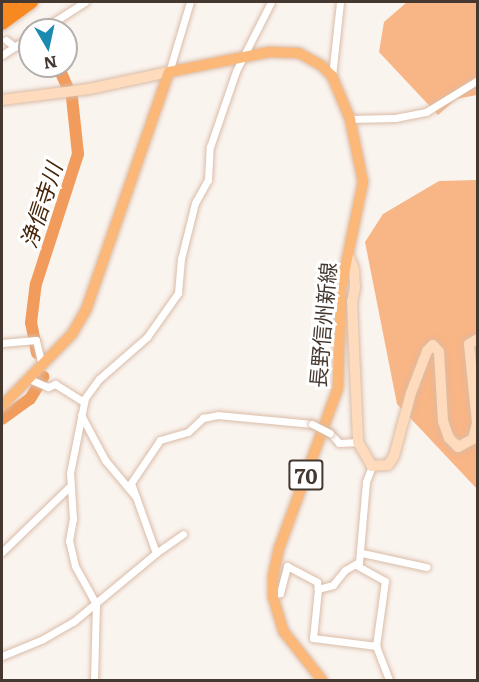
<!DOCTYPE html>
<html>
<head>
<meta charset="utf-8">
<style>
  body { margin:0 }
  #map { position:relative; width:479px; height:682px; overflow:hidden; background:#faf4ef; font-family:Literata,"Noto Sans JP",serif }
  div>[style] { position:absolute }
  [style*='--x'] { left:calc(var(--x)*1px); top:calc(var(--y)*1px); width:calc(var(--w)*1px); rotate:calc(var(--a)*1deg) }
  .green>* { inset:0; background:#f8b585 }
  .river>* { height:12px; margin:-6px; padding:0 6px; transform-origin:6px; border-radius:6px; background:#f19c5c }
  .roads { filter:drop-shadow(0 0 2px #dabca7) drop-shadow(0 0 2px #dabca7) }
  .minor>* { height:7px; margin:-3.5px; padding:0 3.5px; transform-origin:3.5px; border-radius:3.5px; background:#fff }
  .secondary>* { height:10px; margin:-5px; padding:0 5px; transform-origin:5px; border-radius:5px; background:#fddbbc }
  .primary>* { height:10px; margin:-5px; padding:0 5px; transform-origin:5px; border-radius:5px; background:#fbb879 }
  .motorway>* { height:12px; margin:-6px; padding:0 6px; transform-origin:6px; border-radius:6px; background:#f88820 }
  .bridges { filter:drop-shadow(0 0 2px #dabca7) drop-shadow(0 0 2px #dabca7) }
  .minor-bridge>* { height:7px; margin:-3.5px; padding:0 3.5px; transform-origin:3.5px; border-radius:3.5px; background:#fff }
  span { translate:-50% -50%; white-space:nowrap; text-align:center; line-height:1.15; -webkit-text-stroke:6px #fff; paint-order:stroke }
  .shield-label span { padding:2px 4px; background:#fff; border:2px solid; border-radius:4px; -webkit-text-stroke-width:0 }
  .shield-label { font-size:20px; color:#443830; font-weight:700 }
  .street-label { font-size:21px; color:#443830 }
  .water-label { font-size:22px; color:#47260a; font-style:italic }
  .frame { position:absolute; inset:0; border:3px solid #443830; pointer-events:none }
  .north { position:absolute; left:18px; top:18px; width:60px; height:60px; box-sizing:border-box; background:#fff; border:2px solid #b4afac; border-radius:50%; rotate:171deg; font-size:16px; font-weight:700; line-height:24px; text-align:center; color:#443830 }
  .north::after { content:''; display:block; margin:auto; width:21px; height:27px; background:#1b8ab0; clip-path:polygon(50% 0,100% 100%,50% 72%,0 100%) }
</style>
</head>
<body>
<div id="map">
  <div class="green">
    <div style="clip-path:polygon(407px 2px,477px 2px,477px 95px,456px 99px,438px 115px,379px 52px,384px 22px)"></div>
    <div style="clip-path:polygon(477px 180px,477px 489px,397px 404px,365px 242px,383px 214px,439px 181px)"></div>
  </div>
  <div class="river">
    <div style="--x:58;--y:66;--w:22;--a:66"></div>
    <div style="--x:37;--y:353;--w:31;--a:-101"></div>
    <div style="--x:31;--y:323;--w:39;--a:-83"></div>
    <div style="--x:36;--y:284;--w:137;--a:-72.1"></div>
    <div style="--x:78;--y:154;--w:56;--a:-96.1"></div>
    <div style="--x:2;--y:419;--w:34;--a:-36"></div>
    <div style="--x:30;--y:399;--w:26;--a:-59"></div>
  </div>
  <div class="roads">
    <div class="minor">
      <div style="--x:41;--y:30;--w:52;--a:-32.5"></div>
      <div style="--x:6;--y:40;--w:11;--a:38"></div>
      <div style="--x:2;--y:55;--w:33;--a:-33"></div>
      <div style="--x:169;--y:72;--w:73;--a:-73.3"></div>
      <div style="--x:332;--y:76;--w:74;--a:-83.8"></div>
      <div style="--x:350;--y:119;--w:45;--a:-1.3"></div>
      <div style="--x:395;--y:118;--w:32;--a:-11"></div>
      <div style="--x:426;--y:112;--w:61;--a:-31.6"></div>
      <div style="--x:2;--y:343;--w:34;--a:-5"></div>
      <div style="--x:36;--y:340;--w:26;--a:77"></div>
      <div style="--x:29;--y:379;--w:21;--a:23"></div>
      <div style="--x:48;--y:387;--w:8;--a:-23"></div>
      <div style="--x:55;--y:384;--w:34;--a:32"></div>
      <div style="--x:81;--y:415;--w:51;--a:61.9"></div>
      <div style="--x:105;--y:460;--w:47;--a:50.2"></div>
      <div style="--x:330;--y:433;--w:13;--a:48"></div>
      <div style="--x:339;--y:443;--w:19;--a:-3"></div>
      <div style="--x:372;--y:466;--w:17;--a:111"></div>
      <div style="--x:366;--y:482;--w:80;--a:95"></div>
      <div style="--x:359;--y:562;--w:16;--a:150"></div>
      <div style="--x:345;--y:570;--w:19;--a:129"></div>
      <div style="--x:333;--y:585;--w:16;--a:165"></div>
      <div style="--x:318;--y:589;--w:49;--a:95.8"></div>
      <div style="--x:313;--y:638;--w:64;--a:7.2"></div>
      <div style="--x:376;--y:646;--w:36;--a:69"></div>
      <div style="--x:2;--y:552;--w:93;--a:-44.1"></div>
      <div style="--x:156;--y:553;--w:33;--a:-35"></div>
      <div style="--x:362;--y:553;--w:66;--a:12.3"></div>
      <div style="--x:356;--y:565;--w:33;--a:29"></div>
      <div style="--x:385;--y:581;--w:66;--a:97.9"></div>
      <div style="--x:273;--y:595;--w:7;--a:-16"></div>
      <div style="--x:280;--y:593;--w:28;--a:-75"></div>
      <div style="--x:287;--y:566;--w:34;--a:28"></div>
      <div style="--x:317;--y:582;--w:7;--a:82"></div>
      <div style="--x:2;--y:656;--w:44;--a:-22.5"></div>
      <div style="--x:43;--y:639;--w:34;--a:-30"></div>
      <div style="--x:73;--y:622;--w:108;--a:-39.7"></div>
      <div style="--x:156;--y:553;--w:74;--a:-109.7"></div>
      <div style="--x:131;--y:483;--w:52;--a:-56"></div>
      <div style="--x:160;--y:440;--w:29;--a:-16"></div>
      <div style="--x:188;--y:432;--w:21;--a:-43"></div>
      <div style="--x:203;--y:418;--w:15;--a:-11"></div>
      <div style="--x:218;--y:415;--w:94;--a:5.5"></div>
      <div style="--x:94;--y:680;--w:76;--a:-88.5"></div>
      <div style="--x:96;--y:604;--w:43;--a:-118.9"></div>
      <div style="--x:75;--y:566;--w:26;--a:-103"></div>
      <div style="--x:69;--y:541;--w:22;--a:-80"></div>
      <div style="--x:73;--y:519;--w:46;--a:-93.7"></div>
      <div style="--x:70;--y:473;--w:76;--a:-78.7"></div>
      <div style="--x:85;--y:398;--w:24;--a:-54"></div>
      <div style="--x:99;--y:379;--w:64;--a:-41.2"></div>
      <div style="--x:147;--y:337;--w:54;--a:-54.8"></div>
      <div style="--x:178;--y:293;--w:34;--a:-85"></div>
      <div style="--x:181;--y:259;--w:58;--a:-76"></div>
      <div style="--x:195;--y:203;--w:26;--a:-61"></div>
      <div style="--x:208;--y:180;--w:33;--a:-87"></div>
      <div style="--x:210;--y:147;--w:80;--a:-71.1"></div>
      <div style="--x:236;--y:71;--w:77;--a:-63.1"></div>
    </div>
    <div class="secondary">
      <div style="--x:2;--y:100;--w:88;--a:-7.2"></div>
      <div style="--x:89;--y:89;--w:82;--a:-12"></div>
      <div style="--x:348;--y:255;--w:15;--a:67"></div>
      <div style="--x:354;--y:269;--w:19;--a:87"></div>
      <div style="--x:355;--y:288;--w:14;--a:102"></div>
      <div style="--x:352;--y:302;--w:140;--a:87.5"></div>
      <div style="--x:358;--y:442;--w:28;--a:60"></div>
      <div style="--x:372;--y:466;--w:16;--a:-4"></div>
      <div style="--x:388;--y:465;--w:11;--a:-56"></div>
      <div style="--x:394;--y:456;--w:65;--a:-74.9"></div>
      <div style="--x:411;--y:393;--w:45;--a:-69.1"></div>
      <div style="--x:427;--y:351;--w:8;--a:-45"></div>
      <div style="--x:433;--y:345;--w:9;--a:49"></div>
      <div style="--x:439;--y:352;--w:69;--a:86.7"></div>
      <div style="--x:443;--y:421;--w:18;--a:71"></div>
      <div style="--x:449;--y:438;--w:13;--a:45"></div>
      <div style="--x:458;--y:447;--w:17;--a:-28"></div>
      <div style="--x:473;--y:439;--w:16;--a:-76"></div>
      <div style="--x:477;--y:423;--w:79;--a:-95.8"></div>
      <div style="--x:469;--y:344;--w:10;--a:-29"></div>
    </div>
    <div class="primary">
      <div style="--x:2;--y:406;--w:100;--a:-45.8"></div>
      <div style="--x:72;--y:334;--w:28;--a:-60"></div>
      <div style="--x:86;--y:310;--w:252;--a:-70.8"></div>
      <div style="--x:169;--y:72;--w:102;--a:-11.3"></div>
      <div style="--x:269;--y:52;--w:30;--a:2"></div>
      <div style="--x:299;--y:53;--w:25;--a:29"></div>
      <div style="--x:321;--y:65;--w:16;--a:45"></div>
      <div style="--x:332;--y:76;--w:47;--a:67.3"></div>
      <div style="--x:350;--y:119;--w:64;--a:78.3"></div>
      <div style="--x:363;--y:182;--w:108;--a:101.7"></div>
      <div style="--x:341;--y:288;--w:100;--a:91.7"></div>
      <div style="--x:338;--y:388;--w:171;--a:110.2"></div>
      <div style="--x:279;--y:548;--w:30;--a:102"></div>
      <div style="--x:273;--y:577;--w:20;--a:90"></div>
      <div style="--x:273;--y:597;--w:37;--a:73"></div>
      <div style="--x:284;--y:632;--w:61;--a:51.6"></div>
    </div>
    <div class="motorway">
      <div style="--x:2;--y:11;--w:15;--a:-37"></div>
      <div style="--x:2;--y:24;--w:37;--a:-36"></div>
    </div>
  </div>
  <div class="bridges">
    <div class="minor-bridge">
      <div style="--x:312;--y:424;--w:20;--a:27"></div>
    </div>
  </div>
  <div class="shield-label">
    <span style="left:306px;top:475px">70</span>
  </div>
  <div class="street-label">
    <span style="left:322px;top:325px;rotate:-85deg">長野信州新線</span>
  </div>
  <div class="water-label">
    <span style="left:40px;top:205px;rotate:-72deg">浄信寺川</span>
  </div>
  <div class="frame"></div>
  <div class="north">N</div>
</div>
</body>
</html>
